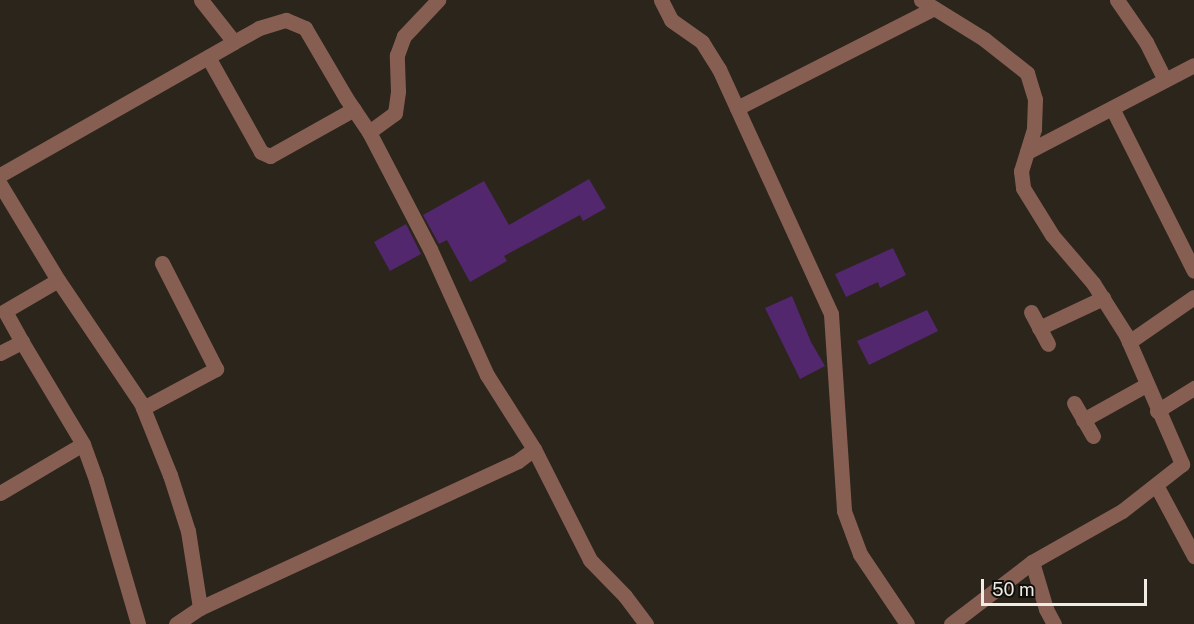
<!DOCTYPE html>
<html>
<head>
<meta charset="utf-8">
<style>
  body { margin:0 }
  #map { position:relative; width:1194px; height:624px; overflow:hidden; background:#2b251c; font-family:"Public Sans",sans-serif }
  div>[style] { position:absolute }
  [style*='--x'] { left:calc(var(--x)*1px); top:calc(var(--y)*1px); width:calc(var(--w)*1px); rotate:calc(var(--a)*1deg) }
  .building>* { inset:0; background:#53276e }
  .minor>* { height:15px; margin:-7.5px; padding:0 7.5px; transform-origin:7.5px; border-radius:7.5px; background:#875f52 }
  span { translate:-50% -50%; white-space:nowrap; text-align:center; line-height:1.15; -webkit-text-stroke:4.5px #110f0b; paint-order:stroke }
  .scale { position:absolute; left:981px; top:579px; width:166px; height:27px; box-sizing:border-box; border:3px solid #efece5; border-top:0; padding-left:8px; font-size:18px; line-height:21px; white-space:nowrap; color:#efece5; -webkit-text-stroke:4px #110f0b; paint-order:stroke }
</style>
</head>
<body>
<div id="map">
  <div class="building">
    <div style="clip-path:polygon(589px 179px,606px 208px,583px 221px,580px 215px,543px 235px,504px 256px,507px 261px,470px 282px,447px 240px,439px 244px,423px 215px,484px 181px,509px 225px)"></div>
    <div style="clip-path:polygon(406px 224px,421px 254px,390px 271px,374px 242px)"></div>
    <div style="clip-path:polygon(893px 248px,906px 275px,880px 288px,878px 282px,846px 297px,835px 274px)"></div>
    <div style="clip-path:polygon(792px 296px,811px 342px,825px 366px,800px 379px,765px 308px)"></div>
    <div style="clip-path:polygon(927px 310px,938px 331px,869px 365px,857px 341px)"></div>
  </div>
  <div class="minor">
    <div style="--x:201;--y:0;--w:53;--a:51.8"></div>
    <div style="--x:234;--y:42;--w:29;--a:-29"></div>
    <div style="--x:259;--y:28;--w:28;--a:-17"></div>
    <div style="--x:286;--y:20;--w:21;--a:23"></div>
    <div style="--x:305;--y:28;--w:81;--a:59.6"></div>
    <div style="--x:346;--y:98;--w:41;--a:55.9"></div>
    <div style="--x:369;--y:132;--w:132;--a:62.5"></div>
    <div style="--x:430;--y:249;--w:138;--a:65.7"></div>
    <div style="--x:487;--y:375;--w:88;--a:57.6"></div>
    <div style="--x:534;--y:449;--w:124;--a:63.2"></div>
    <div style="--x:590;--y:560;--w:50;--a:45.8"></div>
    <div style="--x:625;--y:596;--w:35;--a:53"></div>
    <div style="--x:661;--y:0;--w:22;--a:63"></div>
    <div style="--x:671;--y:20;--w:38;--a:35"></div>
    <div style="--x:702;--y:42;--w:32;--a:58"></div>
    <div style="--x:719;--y:69;--w:269;--a:65.4"></div>
    <div style="--x:831;--y:314;--w:197;--a:86.2"></div>
    <div style="--x:844;--y:511;--w:46;--a:69.6"></div>
    <div style="--x:860;--y:554;--w:84;--a:56.1"></div>
    <div style="--x:921;--y:0;--w:74;--a:31.8"></div>
    <div style="--x:984;--y:39;--w:55;--a:38.3"></div>
    <div style="--x:1027;--y:73;--w:27;--a:73"></div>
    <div style="--x:1035;--y:99;--w:30;--a:92"></div>
    <div style="--x:1034;--y:129;--w:44;--a:107.2"></div>
    <div style="--x:1021;--y:171;--w:17;--a:83"></div>
    <div style="--x:1023;--y:188;--w:55;--a:58.3"></div>
    <div style="--x:1052;--y:235;--w:63;--a:49.5"></div>
    <div style="--x:1093;--y:283;--w:62;--a:57.6"></div>
    <div style="--x:1126;--y:335;--w:141;--a:66.5"></div>
    <div style="--x:1182;--y:464;--w:76;--a:141.9"></div>
    <div style="--x:1122;--y:511;--w:103;--a:150.5"></div>
    <div style="--x:1032;--y:562;--w:49;--a:73.4"></div>
    <div style="--x:1046;--y:609;--w:17;--a:62"></div>
    <div style="--x:1117;--y:0;--w:51;--a:55.4"></div>
    <div style="--x:1146;--y:42;--w:42;--a:63.4"></div>
    <div style="--x:208;--y:57;--w:109;--a:60.8"></div>
    <div style="--x:261;--y:152;--w:10;--a:24"></div>
    <div style="--x:270;--y:156;--w:96;--a:-29.2"></div>
    <div style="--x:737;--y:108;--w:221;--a:-26.9"></div>
    <div style="--x:1112;--y:108;--w:182;--a:63.3"></div>
    <div style="--x:369;--y:132;--w:32;--a:-36"></div>
    <div style="--x:395;--y:113;--w:22;--a:-82"></div>
    <div style="--x:398;--y:91;--w:36;--a:-92"></div>
    <div style="--x:397;--y:55;--w:20;--a:-70"></div>
    <div style="--x:404;--y:36;--w:50;--a:-46.6"></div>
    <div style="--x:1027;--y:152;--w:188;--a:-27.5"></div>
    <div style="--x:0;--y:175;--w:269;--a:-29.6"></div>
    <div style="--x:0;--y:184;--w:112;--a:58.9"></div>
    <div style="--x:58;--y:280;--w:148;--a:56"></div>
    <div style="--x:141;--y:403;--w:78;--a:68.1"></div>
    <div style="--x:170;--y:475;--w:59;--a:72.2"></div>
    <div style="--x:188;--y:531;--w:78;--a:81.1"></div>
    <div style="--x:1031;--y:312;--w:36;--a:62"></div>
    <div style="--x:1039;--y:328;--w:71;--a:-25.1"></div>
    <div style="--x:22;--y:342;--w:119;--a:59.1"></div>
    <div style="--x:83;--y:444;--w:38;--a:70"></div>
    <div style="--x:96;--y:480;--w:150;--a:73.7"></div>
    <div style="--x:1129;--y:342;--w:79;--a:-34.7"></div>
    <div style="--x:0;--y:353;--w:25;--a:-27"></div>
    <div style="--x:22;--y:342;--w:35;--a:-119"></div>
    <div style="--x:5;--y:311;--w:61;--a:-30.3"></div>
    <div style="--x:1074;--y:403;--w:38;--a:60"></div>
    <div style="--x:143;--y:408;--w:83;--a:-28.1"></div>
    <div style="--x:216;--y:369;--w:119;--a:-117"></div>
    <div style="--x:1157;--y:411;--w:44;--a:-31.9"></div>
    <div style="--x:1083;--y:420;--w:72;--a:-29.1"></div>
    <div style="--x:1156;--y:485;--w:81;--a:61.8"></div>
    <div style="--x:0;--y:493;--w:96;--a:-30.6"></div>
    <div style="--x:176;--y:624;--w:29;--a:-34"></div>
    <div style="--x:200;--y:608;--w:350;--a:-24.8"></div>
    <div style="--x:518;--y:461;--w:20;--a:-37"></div>
    <div style="--x:951;--y:624;--w:102;--a:-37.4"></div>
  </div>
  <div class="scale">50 m</div>
</div>
</body>
</html>
